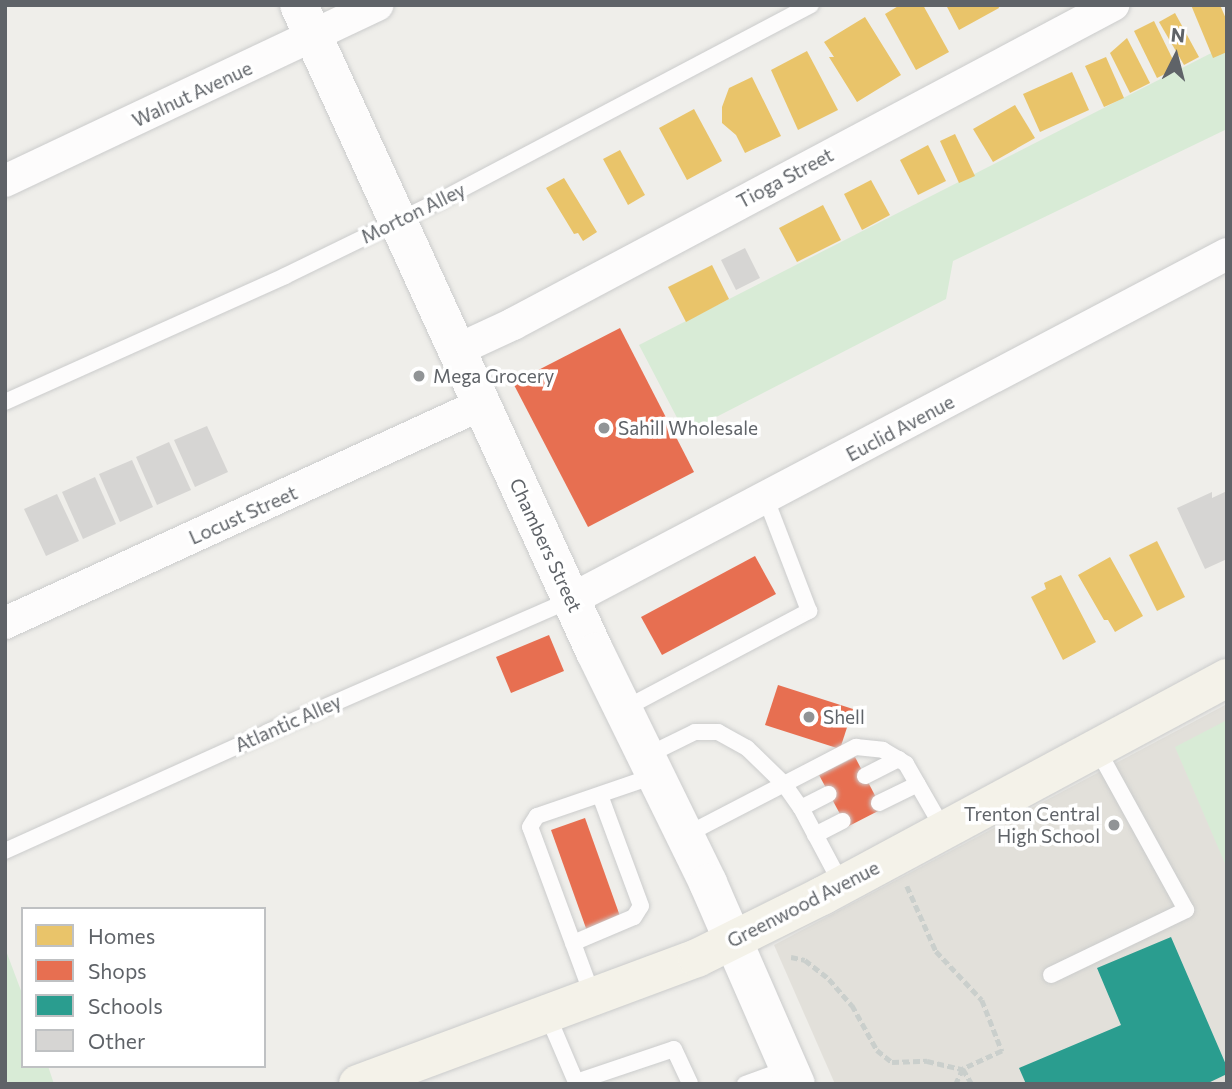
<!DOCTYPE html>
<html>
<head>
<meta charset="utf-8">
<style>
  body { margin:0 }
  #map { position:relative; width:1232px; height:1089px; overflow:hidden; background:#efeeea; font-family:Commissioner,sans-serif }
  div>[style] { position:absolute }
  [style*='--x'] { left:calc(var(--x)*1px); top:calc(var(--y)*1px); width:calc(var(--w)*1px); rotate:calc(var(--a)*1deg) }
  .education>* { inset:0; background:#e2e0da }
  .green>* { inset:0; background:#d8ebd6 }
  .homes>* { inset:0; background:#e9c46a }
  .shops>* { inset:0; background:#e76f51 }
  .schools>* { inset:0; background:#2a9d8f }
  .building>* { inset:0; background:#d6d5d3 }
  .path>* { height:4.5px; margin-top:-2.25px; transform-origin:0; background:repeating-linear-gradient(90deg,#cacfcc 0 7px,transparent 0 10.5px) }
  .roads { filter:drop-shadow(0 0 2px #cbcccc) drop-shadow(0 0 2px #cbcccc) }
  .lane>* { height:16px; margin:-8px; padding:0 8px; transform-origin:8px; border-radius:8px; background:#fdfcfc }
  .street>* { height:32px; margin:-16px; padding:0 16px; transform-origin:16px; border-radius:16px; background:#fdfcfc }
  .secondary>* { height:38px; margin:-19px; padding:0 19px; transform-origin:19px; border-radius:19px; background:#fdfcfc }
  .primary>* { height:38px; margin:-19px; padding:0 19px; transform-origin:19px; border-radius:19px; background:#f4f2e9 }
  .dots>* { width:19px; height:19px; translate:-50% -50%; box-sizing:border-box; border:4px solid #fff; border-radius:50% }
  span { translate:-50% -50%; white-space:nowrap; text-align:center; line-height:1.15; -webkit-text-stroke:7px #fff; paint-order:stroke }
  .street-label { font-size:19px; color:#5f6368 }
  .poi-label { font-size:19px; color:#5f6368 }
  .left { translate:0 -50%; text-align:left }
  .right { translate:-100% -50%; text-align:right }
  .frame { position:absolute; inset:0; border:7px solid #5f6368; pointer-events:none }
  .legend { position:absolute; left:21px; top:907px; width:245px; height:161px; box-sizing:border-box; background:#fff; border:2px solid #bfc1c3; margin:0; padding:9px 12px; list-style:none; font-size:21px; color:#5f6368 }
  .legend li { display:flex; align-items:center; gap:14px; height:35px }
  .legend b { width:35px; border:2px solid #bfc1c3 }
  .north { position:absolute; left:1141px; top:21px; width:70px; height:70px; -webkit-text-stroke:5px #fff; paint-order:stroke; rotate:6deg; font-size:19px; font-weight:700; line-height:28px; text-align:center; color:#5f6368 }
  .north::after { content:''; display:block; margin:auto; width:24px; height:32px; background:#5f6368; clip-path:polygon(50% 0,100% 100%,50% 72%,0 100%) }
</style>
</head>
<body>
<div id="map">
  <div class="education">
    <div style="clip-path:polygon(1227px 704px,1227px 1084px,835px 1084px,774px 945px)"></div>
  </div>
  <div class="green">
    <div style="clip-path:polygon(1227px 45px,1227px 129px,953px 261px,946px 299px,685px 433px,639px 345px)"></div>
    <div style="clip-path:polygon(1227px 720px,1227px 868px,1175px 747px)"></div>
    <div style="clip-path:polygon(5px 948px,23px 996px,23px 1066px,48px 1066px,54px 1084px,5px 1084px)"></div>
  </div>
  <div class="homes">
    <div style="clip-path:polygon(900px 5px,923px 5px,949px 52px,916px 70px,885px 14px)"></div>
    <div style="clip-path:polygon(946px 5px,998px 5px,999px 8px,959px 30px)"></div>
    <div style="clip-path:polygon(1191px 5px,1220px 5px,1227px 21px,1227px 52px,1213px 58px)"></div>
    <div style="clip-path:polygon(1175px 13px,1199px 57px,1184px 65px,1159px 22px)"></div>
    <div style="clip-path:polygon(865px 17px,901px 75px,857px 102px,829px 57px,834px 57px,824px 42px)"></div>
    <div style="clip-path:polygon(1154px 21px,1177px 68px,1157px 78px,1134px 31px)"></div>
    <div style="clip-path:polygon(1127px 38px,1150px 83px,1130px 93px,1110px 53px)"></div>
    <div style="clip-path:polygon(807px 51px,838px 110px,798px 130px,771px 70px)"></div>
    <div style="clip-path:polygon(1106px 57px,1124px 98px,1104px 107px,1085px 66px)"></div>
    <div style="clip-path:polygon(1072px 72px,1089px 110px,1040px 132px,1023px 94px)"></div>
    <div style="clip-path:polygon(752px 77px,781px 136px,745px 153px,736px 135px,722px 123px,722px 107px,729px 88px)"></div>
    <div style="clip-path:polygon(1015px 105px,1035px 138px,993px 162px,973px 129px)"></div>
    <div style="clip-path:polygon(694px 109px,722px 161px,687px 180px,659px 128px)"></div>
    <div style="clip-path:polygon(955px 134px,975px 176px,959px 183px,940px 141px)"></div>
    <div style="clip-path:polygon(928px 145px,946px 181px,918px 195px,900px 160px)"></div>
    <div style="clip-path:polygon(620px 150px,645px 195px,628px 205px,603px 159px)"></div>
    <div style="clip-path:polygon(564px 178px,597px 232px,583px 241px,578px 233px,574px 234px,546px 188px)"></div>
    <div style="clip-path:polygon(871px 180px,890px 215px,862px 230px,844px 194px)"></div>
    <div style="clip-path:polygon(823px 205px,841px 240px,797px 262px,779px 228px)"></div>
    <div style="clip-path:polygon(712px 265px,729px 299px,686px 322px,668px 287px)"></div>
    <div style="clip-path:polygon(1157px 541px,1185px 597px,1157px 611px,1129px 555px)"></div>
    <div style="clip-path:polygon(1110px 557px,1143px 616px,1115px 632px,1108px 620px,1104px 620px,1078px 575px)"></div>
    <div style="clip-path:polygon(1061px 575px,1096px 642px,1063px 660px,1031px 597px,1046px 589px,1044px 583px)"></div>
  </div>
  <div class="shops">
    <div style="clip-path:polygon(620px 328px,694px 472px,588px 527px,513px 383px)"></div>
    <div style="clip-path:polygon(755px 556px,776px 594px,662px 655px,641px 617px)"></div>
    <div style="clip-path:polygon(549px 635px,564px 671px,511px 693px,496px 657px)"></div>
    <div style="clip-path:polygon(778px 685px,853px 709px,840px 749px,765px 725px)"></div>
    <div style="clip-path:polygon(855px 757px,882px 809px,847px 827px,819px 775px)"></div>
    <div style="clip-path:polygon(585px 818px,621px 919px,587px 931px,551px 830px)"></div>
  </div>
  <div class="schools">
    <div style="clip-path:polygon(1171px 937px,1227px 1067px,1227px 1074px,1206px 1084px,1026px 1084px,1019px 1068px,1121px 1025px,1097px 968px)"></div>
  </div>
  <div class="building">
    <div style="clip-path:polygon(745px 248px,760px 278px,736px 290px,721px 260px)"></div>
    <div style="clip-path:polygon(207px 426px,228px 472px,195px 487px,174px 440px)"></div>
    <div style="clip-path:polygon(169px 442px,191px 490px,157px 505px,136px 457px)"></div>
    <div style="clip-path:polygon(132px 460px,153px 507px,120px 522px,99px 474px)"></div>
    <div style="clip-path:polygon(95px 477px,116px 524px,83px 539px,62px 492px)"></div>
    <div style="clip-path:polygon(1227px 491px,1227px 559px,1205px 569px,1177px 508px,1212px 492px,1212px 498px)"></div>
    <div style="clip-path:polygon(57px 494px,79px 541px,46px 556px,24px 509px)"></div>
  </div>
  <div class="path">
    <div style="--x:907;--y:886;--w:71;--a:66"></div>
    <div style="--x:936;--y:951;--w:67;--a:46.8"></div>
    <div style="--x:982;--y:1000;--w:55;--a:68.6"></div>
    <div style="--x:1002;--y:1051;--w:43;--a:155.2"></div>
    <div style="--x:963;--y:1069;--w:17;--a:115"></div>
    <div style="--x:791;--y:957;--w:14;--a:12"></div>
    <div style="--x:805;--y:960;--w:31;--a:38"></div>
    <div style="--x:829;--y:979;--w:35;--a:49"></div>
    <div style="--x:852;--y:1005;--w:51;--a:60.9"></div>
    <div style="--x:877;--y:1050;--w:19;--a:39"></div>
    <div style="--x:892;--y:1062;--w:35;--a:-2"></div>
    <div style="--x:927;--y:1061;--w:37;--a:13"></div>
    <div style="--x:963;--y:1069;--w:17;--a:59"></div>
  </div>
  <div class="roads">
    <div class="lane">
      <div style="--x:5;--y:402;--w:307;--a:-24.2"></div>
      <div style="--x:285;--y:276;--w:174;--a:-26"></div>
      <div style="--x:441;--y:200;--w:418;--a:-27.8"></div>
      <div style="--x:622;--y:710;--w:212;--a:-27.9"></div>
      <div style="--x:809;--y:611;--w:120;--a:-111"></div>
      <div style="--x:644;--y:757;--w:57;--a:-26.1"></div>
      <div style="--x:695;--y:732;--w:23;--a:0"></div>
      <div style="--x:718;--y:732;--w:33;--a:29"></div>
      <div style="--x:747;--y:748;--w:52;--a:44.2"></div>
      <div style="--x:784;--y:784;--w:29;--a:55"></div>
      <div style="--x:801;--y:808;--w:87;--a:62"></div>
      <div style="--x:865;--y:776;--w:38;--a:-27"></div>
      <div style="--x:879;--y:803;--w:43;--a:-26"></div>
      <div style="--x:801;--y:808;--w:31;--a:-27"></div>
      <div style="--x:815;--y:835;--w:31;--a:-27"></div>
      <div style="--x:684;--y:836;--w:194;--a:-27.4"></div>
      <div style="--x:856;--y:747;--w:27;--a:6"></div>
      <div style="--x:883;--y:750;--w:27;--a:31"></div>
      <div style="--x:906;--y:764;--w:76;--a:60.1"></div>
      <div style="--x:5;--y:851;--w:289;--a:-24.3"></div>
      <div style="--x:268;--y:732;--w:332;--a:-23.6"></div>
      <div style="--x:573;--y:943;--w:66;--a:-23.1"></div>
      <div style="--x:634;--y:917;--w:13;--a:-58"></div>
      <div style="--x:641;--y:906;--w:118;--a:-110.3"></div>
      <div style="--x:1051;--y:975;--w:150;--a:-25.7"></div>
      <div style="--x:1186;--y:910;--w:184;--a:-118.9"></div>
      <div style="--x:593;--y:997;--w:181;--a:-110.3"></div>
      <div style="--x:530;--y:827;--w:13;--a:-58"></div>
      <div style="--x:537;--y:816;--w:124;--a:-18.9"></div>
      <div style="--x:547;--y:1014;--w:74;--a:66.9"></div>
      <div style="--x:576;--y:1082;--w:103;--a:-18.6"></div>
      <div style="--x:674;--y:1049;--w:38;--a:65"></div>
      <div style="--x:745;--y:1084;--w:47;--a:-20"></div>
    </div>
    <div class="street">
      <div style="--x:5;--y:181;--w:412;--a:-25.3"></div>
      <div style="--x:457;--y:350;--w:62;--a:-24.9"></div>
      <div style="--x:513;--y:324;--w:680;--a:-28"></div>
      <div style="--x:572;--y:599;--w:740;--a:-27.78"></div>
      <div style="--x:5;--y:623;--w:523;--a:-24.65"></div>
    </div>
    <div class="secondary">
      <div style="--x:299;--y:5;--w:711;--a:65.42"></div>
      <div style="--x:595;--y:652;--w:257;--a:63.9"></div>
      <div style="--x:708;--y:883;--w:219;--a:66.4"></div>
    </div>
    <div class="primary">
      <div style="--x:358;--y:1084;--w:362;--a:-20.4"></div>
      <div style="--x:697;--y:958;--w:140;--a:-26.4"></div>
      <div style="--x:822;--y:896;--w:460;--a:-28.3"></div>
    </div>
  </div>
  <div class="dots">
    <div style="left:419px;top:376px;background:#919496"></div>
    <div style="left:604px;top:428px;background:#919496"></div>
    <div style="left:809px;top:717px;background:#919496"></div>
    <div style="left:1114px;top:825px;background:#919496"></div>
  </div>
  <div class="street-label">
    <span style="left:192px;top:94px;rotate:-25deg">Walnut Avenue</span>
    <span style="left:785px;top:178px;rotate:-28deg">Tioga Street</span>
    <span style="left:413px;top:213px;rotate:-26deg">Morton Alley</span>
    <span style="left:900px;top:428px;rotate:-28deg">Euclid Avenue</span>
    <span style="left:243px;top:515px;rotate:-24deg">Locust Street</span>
    <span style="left:546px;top:545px;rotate:65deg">Chambers Street</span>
    <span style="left:288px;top:723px;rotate:-24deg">Atlantic Alley</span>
    <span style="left:803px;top:904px;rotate:-27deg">Greenwood Avenue</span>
  </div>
  <div class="poi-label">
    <span class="left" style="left:433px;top:376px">Mega Grocery</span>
    <span class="left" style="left:618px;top:428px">Sahill Wholesale</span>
    <span class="left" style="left:823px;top:717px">Shell</span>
    <span class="right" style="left:1100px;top:825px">Trenton Central<br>High School</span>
  </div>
  <div class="frame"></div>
  <ul class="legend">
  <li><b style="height:19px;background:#e9c46a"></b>Homes</li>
  <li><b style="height:19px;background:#e76f51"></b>Shops</li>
  <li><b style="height:19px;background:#2a9d8f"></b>Schools</li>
  <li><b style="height:19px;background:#d6d5d3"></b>Other</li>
  </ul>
  <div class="north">N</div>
</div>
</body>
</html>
